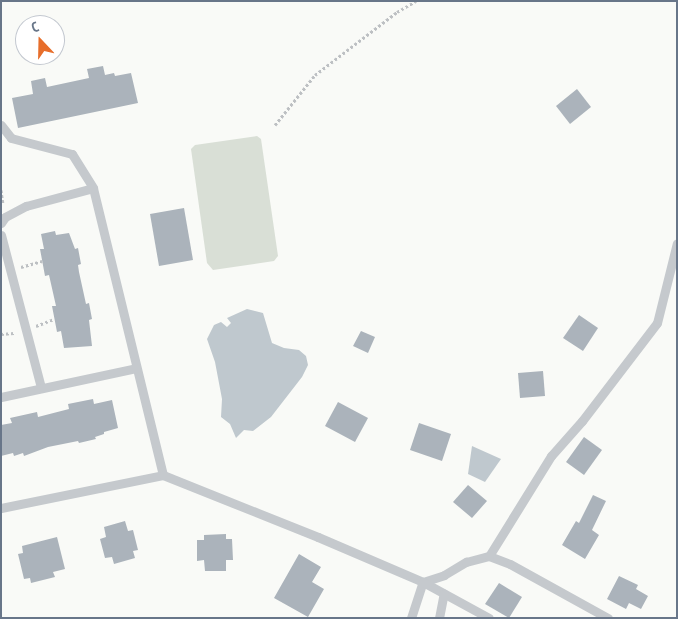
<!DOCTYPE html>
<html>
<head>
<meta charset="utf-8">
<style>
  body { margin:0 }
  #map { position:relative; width:678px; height:619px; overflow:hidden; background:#f9faf7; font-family:"PT Sans Narrow",sans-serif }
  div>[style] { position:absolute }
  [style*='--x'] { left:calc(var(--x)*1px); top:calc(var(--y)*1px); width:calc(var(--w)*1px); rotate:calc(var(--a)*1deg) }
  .green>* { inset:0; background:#d9dfd6 }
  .water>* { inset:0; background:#bfc8ce }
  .building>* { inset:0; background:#abb3bb }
  .path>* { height:3px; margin-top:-1.5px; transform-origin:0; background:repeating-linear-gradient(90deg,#bdc0c3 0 2.5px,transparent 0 5px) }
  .lane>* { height:9px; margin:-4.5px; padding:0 4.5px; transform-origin:4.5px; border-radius:4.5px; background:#c5c9cd }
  span { translate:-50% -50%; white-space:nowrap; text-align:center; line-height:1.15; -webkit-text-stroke:5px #fff; paint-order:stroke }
  .frame { position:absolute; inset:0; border:2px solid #687689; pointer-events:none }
  .north { position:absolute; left:15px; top:15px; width:50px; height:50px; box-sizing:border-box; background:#fff; border:1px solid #c3c8d0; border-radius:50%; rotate:339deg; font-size:14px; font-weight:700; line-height:20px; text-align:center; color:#687689 }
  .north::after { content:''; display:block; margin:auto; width:18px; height:22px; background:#e76e2b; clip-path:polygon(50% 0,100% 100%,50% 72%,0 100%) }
</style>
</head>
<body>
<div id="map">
  <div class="green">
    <div style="clip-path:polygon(257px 136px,261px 139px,278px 256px,274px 261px,213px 270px,207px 263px,191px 149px,195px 145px)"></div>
  </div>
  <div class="water">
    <div style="clip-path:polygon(247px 309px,263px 313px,272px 343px,284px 348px,299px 350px,306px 356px,308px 365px,302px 377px,271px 417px,253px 431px,244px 430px,236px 438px,230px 424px,221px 417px,222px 399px,215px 362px,207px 339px,214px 325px,221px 322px,227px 327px,231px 323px,227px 318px)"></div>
    <div style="clip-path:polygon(472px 446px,501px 459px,485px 482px,468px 474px)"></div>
  </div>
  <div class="building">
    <div style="clip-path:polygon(103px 66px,105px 75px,114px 73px,115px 76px,131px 73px,138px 103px,18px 128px,12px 98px,33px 94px,31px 81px,45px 78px,47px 87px,89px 78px,87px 69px)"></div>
    <div style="clip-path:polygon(577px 89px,591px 107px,570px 124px,556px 106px)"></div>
    <div style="clip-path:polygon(184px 208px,193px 260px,159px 266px,150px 214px)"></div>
    <div style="clip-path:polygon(55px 231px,56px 235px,69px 233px,75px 249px,78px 248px,81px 264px,78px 265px,79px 272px,86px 304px,89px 303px,92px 319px,89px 320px,92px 346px,64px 348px,61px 331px,57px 332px,52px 306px,56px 306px,49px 275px,45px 276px,40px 249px,44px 249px,41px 234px)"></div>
    <div style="clip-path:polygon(579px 315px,598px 328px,583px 351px,563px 338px)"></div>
    <div style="clip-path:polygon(361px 331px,375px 337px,368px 353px,353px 346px)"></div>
    <div style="clip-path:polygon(543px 371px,545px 396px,520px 398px,518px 373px)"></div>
    <div style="clip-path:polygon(93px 399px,94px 404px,112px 400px,118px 428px,104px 432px,104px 434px,95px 437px,96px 439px,79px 443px,78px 441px,48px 447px,24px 456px,23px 453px,14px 456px,13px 453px,1px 456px,1px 425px,12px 423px,10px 418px,37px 412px,38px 417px,69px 409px,68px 404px)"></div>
    <div style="clip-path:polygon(338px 402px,368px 418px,355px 442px,325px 426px)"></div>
    <div style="clip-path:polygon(419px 423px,451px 434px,442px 461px,410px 450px)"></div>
    <div style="clip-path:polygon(584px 437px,602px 450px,584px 475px,566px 462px)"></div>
    <div style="clip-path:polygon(468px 485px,487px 501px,472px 518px,453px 502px)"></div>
    <div style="clip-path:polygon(593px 495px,606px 501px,592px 530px,599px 535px,585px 559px,562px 545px,576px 521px,579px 523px)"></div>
    <div style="clip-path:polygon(125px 521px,128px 531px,133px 530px,138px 550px,133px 551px,135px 558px,114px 564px,112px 557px,105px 558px,100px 539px,106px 537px,104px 527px)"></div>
    <div style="clip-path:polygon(226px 534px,226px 539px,232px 539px,233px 560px,226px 560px,226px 571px,205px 571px,204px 560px,197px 561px,197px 540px,204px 540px,204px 535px)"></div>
    <div style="clip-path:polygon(57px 537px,65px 569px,53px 572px,55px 577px,31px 583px,30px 578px,24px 579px,18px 554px,23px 553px,22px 546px)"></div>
    <div style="clip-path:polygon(299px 554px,321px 567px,312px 582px,324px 589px,308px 617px,274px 598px)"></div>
    <div style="clip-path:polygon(619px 576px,638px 585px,636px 589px,648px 596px,641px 609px,629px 603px,626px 609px,607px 599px)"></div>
    <div style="clip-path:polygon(499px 583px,522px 597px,509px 618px,485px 604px)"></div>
  </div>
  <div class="path">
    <div style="--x:275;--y:125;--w:64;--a:-51.3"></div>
    <div style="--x:315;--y:75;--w:103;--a:-37.5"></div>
    <div style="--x:397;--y:12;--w:22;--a:-30"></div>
    <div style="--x:1;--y:190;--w:14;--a:82"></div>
    <div style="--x:21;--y:267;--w:22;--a:-16"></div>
    <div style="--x:36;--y:326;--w:19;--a:-21"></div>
    <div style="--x:1;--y:334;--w:13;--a:-4"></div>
  </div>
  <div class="lane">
    <div style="--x:1;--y:125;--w:16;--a:52"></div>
    <div style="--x:11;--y:138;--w:63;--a:14.7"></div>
    <div style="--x:72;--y:154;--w:40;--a:58"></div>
    <div style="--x:93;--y:188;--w:295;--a:76.3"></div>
    <div style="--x:1;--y:223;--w:7;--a:-56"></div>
    <div style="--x:5;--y:217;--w:24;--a:-28"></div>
    <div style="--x:26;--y:206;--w:69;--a:-15"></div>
    <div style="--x:1;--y:235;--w:158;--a:75.3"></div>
    <div style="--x:1;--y:397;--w:138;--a:-12.1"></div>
    <div style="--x:1;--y:508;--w:165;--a:-11.5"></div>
    <div style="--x:163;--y:475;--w:167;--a:21.8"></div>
    <div style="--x:318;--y:537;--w:114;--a:23.2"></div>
    <div style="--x:423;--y:582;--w:22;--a:-18"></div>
    <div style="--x:444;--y:575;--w:26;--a:-31"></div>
    <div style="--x:466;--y:562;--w:24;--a:-15"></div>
    <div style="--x:489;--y:556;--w:22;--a:21"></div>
    <div style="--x:510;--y:564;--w:112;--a:28.9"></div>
    <div style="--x:489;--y:556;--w:118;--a:-58.2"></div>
    <div style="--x:551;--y:456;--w:47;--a:-48.5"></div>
    <div style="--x:582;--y:421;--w:123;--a:-52.6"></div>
    <div style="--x:657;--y:323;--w:82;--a:-76"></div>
    <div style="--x:411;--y:618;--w:38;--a:-72"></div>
    <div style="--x:423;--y:582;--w:75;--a:28.6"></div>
    <div style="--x:439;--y:618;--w:25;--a:-79"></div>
  </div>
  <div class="frame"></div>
  <div class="north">С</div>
</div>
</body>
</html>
